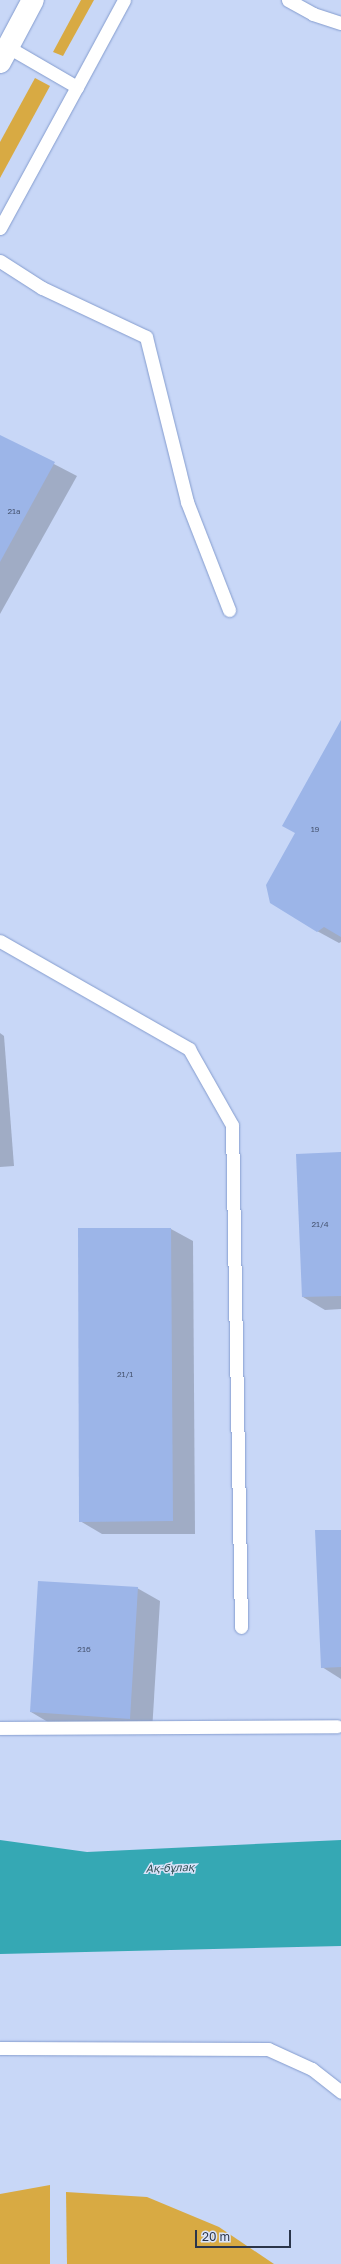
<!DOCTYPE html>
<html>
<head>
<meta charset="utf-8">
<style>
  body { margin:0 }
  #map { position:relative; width:341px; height:2264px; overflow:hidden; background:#c8d7f7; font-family:"Golos Text",sans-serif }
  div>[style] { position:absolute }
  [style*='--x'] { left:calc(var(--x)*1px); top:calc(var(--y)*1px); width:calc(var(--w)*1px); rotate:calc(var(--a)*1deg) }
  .green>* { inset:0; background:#d8aa43 }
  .water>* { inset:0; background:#35a8b4 }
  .shadow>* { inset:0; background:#0003 }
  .building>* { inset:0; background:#9cb5e8 }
  .roads { filter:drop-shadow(0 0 1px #849cce) drop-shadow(0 0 1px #849cce) }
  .lane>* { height:13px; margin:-6.5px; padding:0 6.5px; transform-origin:6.5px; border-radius:6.5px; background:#fff }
  .secondary>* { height:22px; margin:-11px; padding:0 11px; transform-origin:11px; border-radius:11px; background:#fff }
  span { translate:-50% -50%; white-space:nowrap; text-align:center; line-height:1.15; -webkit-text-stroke:3px #dae4fa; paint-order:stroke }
  .number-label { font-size:8px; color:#475572 }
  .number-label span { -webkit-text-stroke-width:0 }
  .water-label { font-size:11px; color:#315256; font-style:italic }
  .scale { position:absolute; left:195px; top:2230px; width:96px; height:18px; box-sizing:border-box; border:2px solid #2b354a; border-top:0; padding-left:5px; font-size:12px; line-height:14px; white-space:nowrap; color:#2b354a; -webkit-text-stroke:3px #dae4fa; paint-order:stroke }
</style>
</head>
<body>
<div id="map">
  <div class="green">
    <div style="clip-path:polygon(81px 0,94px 0,63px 56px,53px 52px)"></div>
    <div style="clip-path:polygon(35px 78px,50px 86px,0 178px,0 142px)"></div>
    <div style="clip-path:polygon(50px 2185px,50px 2264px,0 2264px,0 2194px)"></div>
    <div style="clip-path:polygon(66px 2192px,147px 2197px,219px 2227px,274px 2264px,67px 2264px)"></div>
  </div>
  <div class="water">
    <div style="clip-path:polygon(0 1840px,87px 1852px,341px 1840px,341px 1946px,0 1954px)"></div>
  </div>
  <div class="shadow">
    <div style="clip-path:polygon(0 436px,77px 476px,0 614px)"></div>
    <div style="clip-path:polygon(341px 722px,341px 942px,339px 943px,317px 931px,297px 833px)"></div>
    <div style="clip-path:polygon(0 1033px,4px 1036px,14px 1166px,0 1167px)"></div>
    <div style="clip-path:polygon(341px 1153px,341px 1309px,325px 1310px,303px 1297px)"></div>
    <div style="clip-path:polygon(79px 1229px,171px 1229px,193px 1241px,195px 1534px,102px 1534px,80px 1521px)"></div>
    <div style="clip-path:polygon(341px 1531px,341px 1679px,322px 1667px)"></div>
    <div style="clip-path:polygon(137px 1588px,160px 1601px,152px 1731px,53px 1725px,31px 1712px)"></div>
  </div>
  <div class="building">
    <div style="clip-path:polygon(0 435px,55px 462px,0 562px)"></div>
    <div style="clip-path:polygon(341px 720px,341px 937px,324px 927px,317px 932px,270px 903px,266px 885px,295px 833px,282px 826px)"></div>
    <div style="clip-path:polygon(341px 1152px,341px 1296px,302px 1297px,296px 1154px)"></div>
    <div style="clip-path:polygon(78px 1228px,171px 1228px,173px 1521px,79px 1522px)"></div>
    <div style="clip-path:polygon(315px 1530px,341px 1530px,341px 1667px,321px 1668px)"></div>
    <div style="clip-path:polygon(38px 1581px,138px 1587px,130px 1719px,30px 1712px)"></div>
  </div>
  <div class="roads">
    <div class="lane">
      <div style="--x:288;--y:0;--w:29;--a:29"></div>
      <div style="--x:313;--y:14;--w:29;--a:18"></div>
      <div style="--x:77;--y:87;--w:99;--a:-61.6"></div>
      <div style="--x:0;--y:228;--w:161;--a:-61.4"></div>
      <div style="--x:77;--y:87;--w:80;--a:-149.9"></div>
      <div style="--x:0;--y:261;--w:50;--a:32.7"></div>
      <div style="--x:42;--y:288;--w:115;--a:25.2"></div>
      <div style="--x:146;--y:337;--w:170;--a:76"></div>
      <div style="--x:187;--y:502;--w:116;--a:68.7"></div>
      <div style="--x:0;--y:941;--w:218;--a:29.7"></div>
      <div style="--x:189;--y:1049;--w:87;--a:60.5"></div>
      <div style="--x:232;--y:1125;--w:502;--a:88.97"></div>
      <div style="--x:0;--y:1728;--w:337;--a:-0.3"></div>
      <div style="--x:0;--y:2048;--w:268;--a:0.2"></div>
      <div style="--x:268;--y:2049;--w:48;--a:24.4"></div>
      <div style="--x:312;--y:2069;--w:37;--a:38"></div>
    </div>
    <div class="secondary">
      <div style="--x:0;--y:62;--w:70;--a:-62"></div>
    </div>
  </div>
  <div class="number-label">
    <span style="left:14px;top:512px">21а</span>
    <span style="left:315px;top:830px">19</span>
    <span style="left:320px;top:1225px">21/4</span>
    <span style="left:125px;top:1375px">21/1</span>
    <span style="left:84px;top:1650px">21б</span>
  </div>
  <div class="water-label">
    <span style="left:170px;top:1868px;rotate:-2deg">Ақ-бұлақ</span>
  </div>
  <div class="scale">20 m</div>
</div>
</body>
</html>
